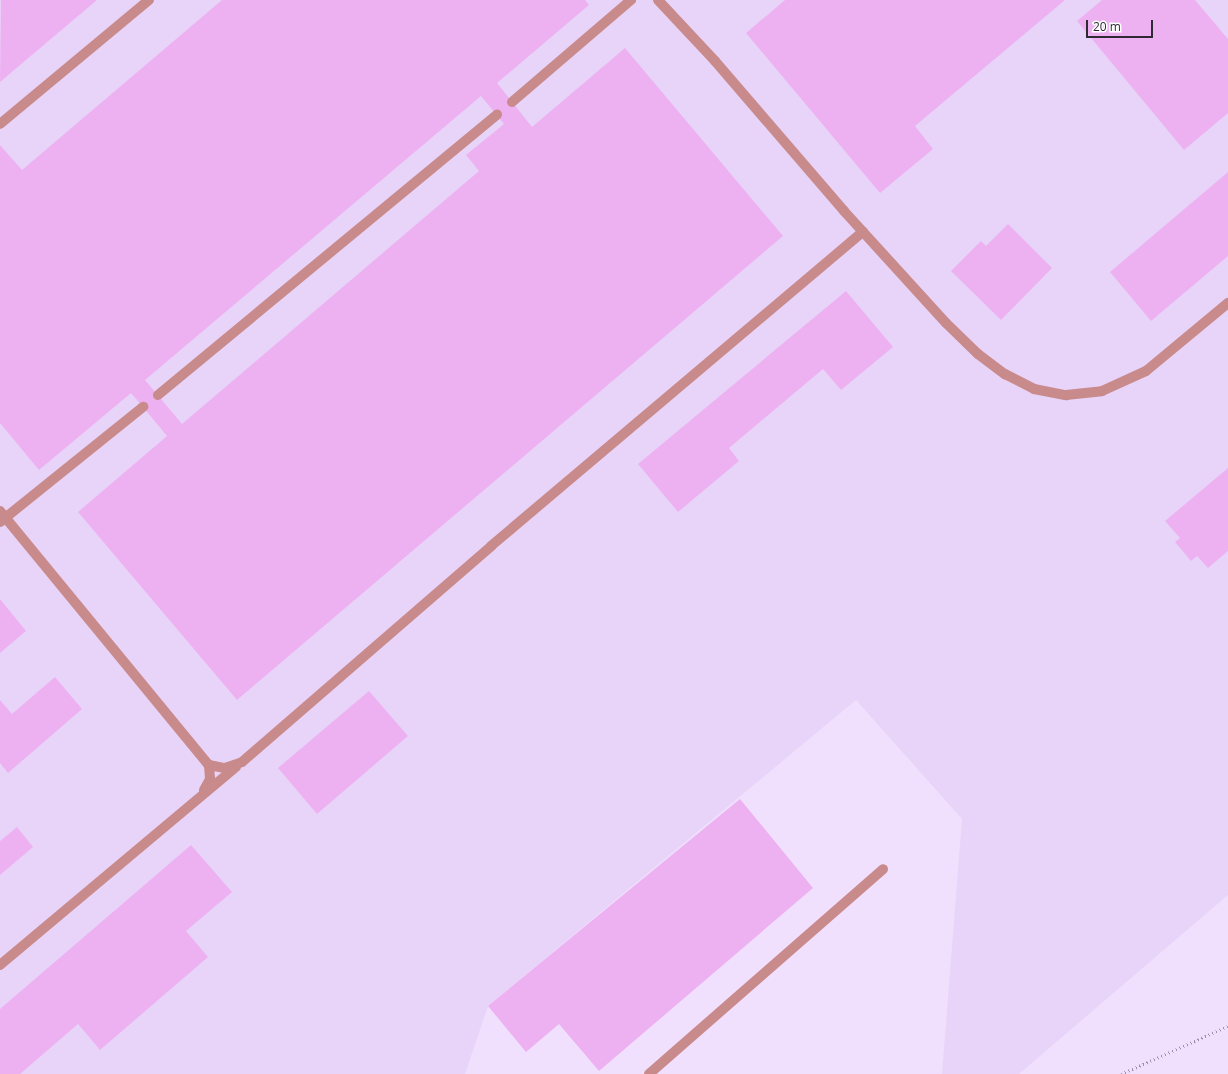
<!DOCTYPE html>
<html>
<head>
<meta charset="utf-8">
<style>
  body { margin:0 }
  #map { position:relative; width:1228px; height:1074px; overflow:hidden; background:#f0e0fd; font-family:"Open Sans",sans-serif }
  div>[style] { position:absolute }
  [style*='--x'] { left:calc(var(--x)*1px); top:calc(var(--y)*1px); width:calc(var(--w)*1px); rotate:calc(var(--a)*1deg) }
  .built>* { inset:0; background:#e8d4f8 }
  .building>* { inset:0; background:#edb1f2 }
  .path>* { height:2.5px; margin-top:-1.25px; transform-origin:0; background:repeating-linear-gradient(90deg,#9e92a7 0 1px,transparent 0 4px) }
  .lane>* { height:10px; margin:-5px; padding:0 5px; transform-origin:5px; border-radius:5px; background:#c98a8c }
  .street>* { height:10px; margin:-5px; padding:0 5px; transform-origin:5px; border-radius:5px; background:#c98a8c }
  span { translate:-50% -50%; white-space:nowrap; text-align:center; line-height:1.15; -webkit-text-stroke:4px #fff; paint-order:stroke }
  .scale { position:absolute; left:1086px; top:20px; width:67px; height:18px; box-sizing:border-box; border:2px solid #2f2934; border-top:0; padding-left:5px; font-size:12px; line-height:14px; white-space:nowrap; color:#2f2934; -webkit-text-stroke:3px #fff; paint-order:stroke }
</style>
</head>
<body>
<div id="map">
  <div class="built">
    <div style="clip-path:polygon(0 0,1228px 0,1228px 895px,1019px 1074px,942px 1074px,962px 819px,856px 700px,488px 1006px,465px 1074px,0 1074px)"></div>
  </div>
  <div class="building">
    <div style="clip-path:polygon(1px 0,97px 0,0 82px)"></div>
    <div style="clip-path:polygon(evenodd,222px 0,585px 0,589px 5px,497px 83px,532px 127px,625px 48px,783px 236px,237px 700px,78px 512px,167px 436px,143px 407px,131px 393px,39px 470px,0 423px,0 145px,22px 170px,222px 0,481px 96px,504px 124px,466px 155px,479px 171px,182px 424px,145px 380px,481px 96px)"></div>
    <div style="clip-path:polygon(785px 0,1065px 0,915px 126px,933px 149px,880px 193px,746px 33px)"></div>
    <div style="clip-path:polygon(1102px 0,1195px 0,1228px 39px,1228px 113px,1184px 150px,1077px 21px)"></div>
    <div style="clip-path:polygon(1228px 172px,1228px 256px,1151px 321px,1110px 272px)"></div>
    <div style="clip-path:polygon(1008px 224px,1052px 268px,1001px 320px,951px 271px,981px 241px,986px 246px)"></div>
    <div style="clip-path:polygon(846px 291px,893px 347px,841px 390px,823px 369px,729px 448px,739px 461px,678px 512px,638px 464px)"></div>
    <div style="clip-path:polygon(1228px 468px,1228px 551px,1208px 568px,1197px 556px,1191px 561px,1175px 542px,1180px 538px,1165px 521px)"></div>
    <div style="clip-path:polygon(0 599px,26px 631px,0 653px)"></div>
    <div style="clip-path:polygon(55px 677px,82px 709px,8px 773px,0 763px,0 700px,12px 714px)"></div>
    <div style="clip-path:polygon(369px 691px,408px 736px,317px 814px,278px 768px)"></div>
    <div style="clip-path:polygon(740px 799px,813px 888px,599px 1071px,559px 1024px,526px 1052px,488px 1006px)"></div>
    <div style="clip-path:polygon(17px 827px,33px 847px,0 875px,0 841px)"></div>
    <div style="clip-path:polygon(191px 845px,232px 892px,186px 931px,208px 957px,100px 1050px,78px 1024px,20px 1074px,0 1074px,0 1009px)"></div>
  </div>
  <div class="path">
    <div style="--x:1121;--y:1074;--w:117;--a:-24.2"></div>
  </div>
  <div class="lane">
    <div style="--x:658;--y:0;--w:83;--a:46.9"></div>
    <div style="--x:715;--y:61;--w:198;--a:49.3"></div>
    <div style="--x:844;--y:211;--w:151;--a:47.7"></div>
    <div style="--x:946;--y:323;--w:45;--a:44.1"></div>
    <div style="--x:978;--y:354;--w:34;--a:37"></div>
    <div style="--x:1005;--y:374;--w:33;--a:27"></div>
    <div style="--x:1034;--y:389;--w:33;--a:11"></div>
    <div style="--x:1066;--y:395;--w:36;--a:-6"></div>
    <div style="--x:1102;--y:391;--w:48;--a:-24.4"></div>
    <div style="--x:1146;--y:371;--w:107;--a:-39.7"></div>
    <div style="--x:512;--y:102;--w:157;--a:-40.6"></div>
    <div style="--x:0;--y:124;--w:194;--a:-39.8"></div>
    <div style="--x:158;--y:395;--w:440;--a:-39.6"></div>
    <div style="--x:0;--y:511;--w:329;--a:50.6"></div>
    <div style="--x:209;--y:765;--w:16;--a:11"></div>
    <div style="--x:225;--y:768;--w:18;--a:-19"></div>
    <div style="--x:242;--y:762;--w:330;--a:-40.9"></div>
    <div style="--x:491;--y:546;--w:487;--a:-40.2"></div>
    <div style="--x:0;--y:522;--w:184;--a:-38.8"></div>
    <div style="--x:204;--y:790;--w:13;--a:-61"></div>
    <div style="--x:210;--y:779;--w:14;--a:-94"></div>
    <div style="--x:0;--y:965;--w:308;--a:-40"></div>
  </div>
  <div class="street">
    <div style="--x:649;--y:1074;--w:311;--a:-41.2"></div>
  </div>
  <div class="scale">20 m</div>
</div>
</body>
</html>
